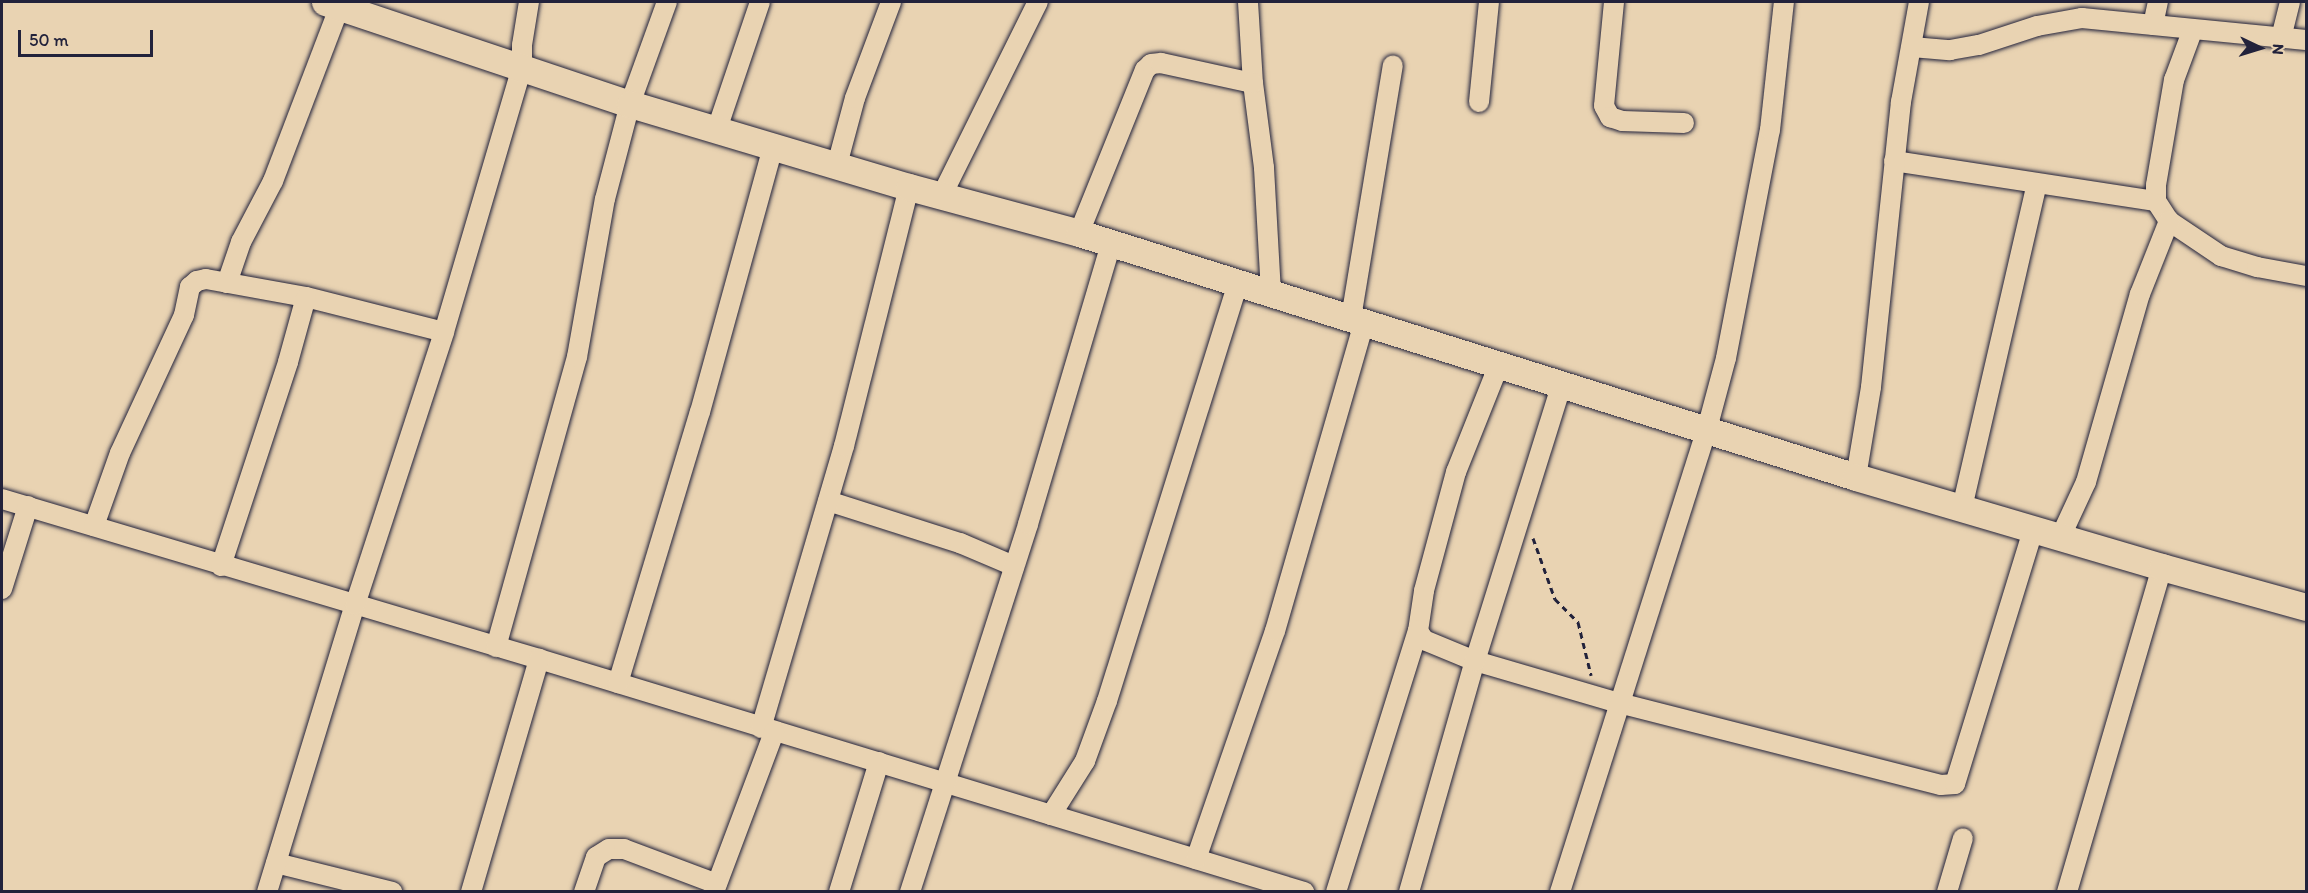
<!DOCTYPE html>
<html>
<head>
<meta charset="utf-8">
<style>
  body { margin:0 }
  #map { position:relative; width:2308px; height:893px; overflow:hidden; background:#e9d3b2; font-family:Itim,sans-serif }
  div>[style] { position:absolute }
  [style*='--x'] { left:calc(var(--x)*1px); top:calc(var(--y)*1px); width:calc(var(--w)*1px); rotate:calc(var(--a)*1deg) }
  .path>* { height:3px; margin-top:-1.5px; transform-origin:0; background:repeating-linear-gradient(90deg,#22223b 0 6px,transparent 0 10.5px) }
  .roads { filter:drop-shadow(0 0 2px #22223b) drop-shadow(0 0 2px #22223b) }
  .street>* { height:20px; margin:-10px; padding:0 10px; transform-origin:10px; border-radius:10px; background:#e9d3b2 }
  .secondary>* { height:27px; margin:-13.5px; padding:0 13.5px; transform-origin:13.5px; border-radius:13.5px; background:#e9d3b2 }
  span { translate:-50% -50%; white-space:nowrap; text-align:center; line-height:1.15; -webkit-text-stroke:4.5px #e9d3b2; paint-order:stroke }
  .frame { position:absolute; inset:0; border:3px solid #22223b; pointer-events:none }
  .north { position:absolute; left:2230px; top:18px; width:60px; height:60px; -webkit-text-stroke:4px #e9d3b2; paint-order:stroke; rotate:94deg; font-size:16px; font-weight:700; line-height:24px; text-align:center; color:#22223b }
  .north::after { content:''; display:block; margin:auto; width:21px; height:27px; background:#22223b; clip-path:polygon(50% 0,100% 100%,50% 72%,0 100%) }
  .scale { position:absolute; left:18px; top:30px; width:135px; height:27px; box-sizing:border-box; border:3px solid #22223b; border-top:0; padding-left:8px; font-size:18px; line-height:21px; white-space:nowrap; color:#22223b; -webkit-text-stroke:4px #e9d3b2; paint-order:stroke }
</style>
</head>
<body>
<div id="map">
  <div class="path">
    <div style="--x:1533;--y:538;--w:65;--a:70.2"></div>
    <div style="--x:1555;--y:599;--w:33;--a:45"></div>
    <div style="--x:1578;--y:622;--w:55;--a:76.2"></div>
  </div>
  <div class="roads">
    <div class="street">
      <div style="--x:1248;--y:2;--w:81;--a:86.5"></div>
      <div style="--x:1253;--y:83;--w:86;--a:82.6"></div>
      <div style="--x:1264;--y:168;--w:124;--a:86.8"></div>
      <div style="--x:1614;--y:2;--w:104;--a:95.5"></div>
      <div style="--x:1604;--y:106;--w:13;--a:61"></div>
      <div style="--x:1610;--y:117;--w:13;--a:18"></div>
      <div style="--x:1622;--y:121;--w:62;--a:1.8"></div>
      <div style="--x:2153;--y:25;--w:24;--a:-78"></div>
      <div style="--x:2281;--y:38;--w:37;--a:-76"></div>
      <div style="--x:1912;--y:47;--w:38;--a:5"></div>
      <div style="--x:1950;--y:50;--w:29;--a:-10"></div>
      <div style="--x:1979;--y:45;--w:61;--a:-18.1"></div>
      <div style="--x:2037;--y:26;--w:46;--a:-10.1"></div>
      <div style="--x:2082;--y:18;--w:225;--a:5.6"></div>
      <div style="--x:1479;--y:102;--w:100;--a:-84.3"></div>
      <div style="--x:717;--y:129;--w:134;--a:-71.3"></div>
      <div style="--x:1894;--y:161;--w:265;--a:8.7"></div>
      <div style="--x:2156;--y:201;--w:24;--a:57"></div>
      <div style="--x:2169;--y:221;--w:63;--a:33.9"></div>
      <div style="--x:2221;--y:256;--w:38;--a:17"></div>
      <div style="--x:2257;--y:267;--w:50;--a:10.4"></div>
      <div style="--x:837;--y:165;--w:69;--a:-75"></div>
      <div style="--x:855;--y:98;--w:103;--a:-69.4"></div>
      <div style="--x:942;--y:195;--w:216;--a:-63.6"></div>
      <div style="--x:2156;--y:201;--w:16;--a:-90"></div>
      <div style="--x:2156;--y:185;--w:107;--a:-80.3"></div>
      <div style="--x:2174;--y:80;--w:54;--a:-69.6"></div>
      <div style="--x:1079;--y:233;--w:176;--a:-68"></div>
      <div style="--x:1145;--y:70;--w:8;--a:-45"></div>
      <div style="--x:1151;--y:64;--w:10;--a:-6"></div>
      <div style="--x:1161;--y:63;--w:94;--a:12.3"></div>
      <div style="--x:227;--y:283;--w:43;--a:-71.1"></div>
      <div style="--x:241;--y:242;--w:69;--a:-62.3"></div>
      <div style="--x:273;--y:181;--w:187;--a:-69.1"></div>
      <div style="--x:1351;--y:318;--w:256;--a:-80.6"></div>
      <div style="--x:1498;--y:367;--w:113;--a:111.8"></div>
      <div style="--x:1456;--y:472;--w:123;--a:105.1"></div>
      <div style="--x:1424;--y:591;--w:40;--a:98.5"></div>
      <div style="--x:1418;--y:631;--w:11;--a:56"></div>
      <div style="--x:1424;--y:640;--w:55;--a:22.4"></div>
      <div style="--x:1475;--y:661;--w:150;--a:16.3"></div>
      <div style="--x:1619;--y:703;--w:332;--a:14.3"></div>
      <div style="--x:1941;--y:785;--w:14;--a:-4"></div>
      <div style="--x:1955;--y:784;--w:266;--a:-72.9"></div>
      <div style="--x:1856;--y:477;--w:91;--a:-80.5"></div>
      <div style="--x:1871;--y:387;--w:287;--a:-84"></div>
      <div style="--x:1901;--y:102;--w:102;--a:-79.8"></div>
      <div style="--x:2;--y:499;--w:560;--a:16.59"></div>
      <div style="--x:539;--y:659;--w:800;--a:16.94"></div>
      <div style="--x:828;--y:501;--w:139;--a:17.7"></div>
      <div style="--x:960;--y:543;--w:59;--a:23.1"></div>
      <div style="--x:1962;--y:508;--w:333;--a:-77"></div>
      <div style="--x:94;--y:526;--w:77;--a:-70.4"></div>
      <div style="--x:120;--y:453;--w:152;--a:-65.1"></div>
      <div style="--x:184;--y:315;--w:29;--a:-78"></div>
      <div style="--x:190;--y:287;--w:9;--a:-41"></div>
      <div style="--x:197;--y:281;--w:9;--a:-13"></div>
      <div style="--x:206;--y:279;--w:102;--a:10.2"></div>
      <div style="--x:306;--y:297;--w:142;--a:14.2"></div>
      <div style="--x:2060;--y:538;--w:62;--a:-65.1"></div>
      <div style="--x:2086;--y:482;--w:196;--a:-74"></div>
      <div style="--x:2140;--y:294;--w:79;--a:-68.3"></div>
      <div style="--x:221;--y:566;--w:215;--a:-71.8"></div>
      <div style="--x:288;--y:362;--w:67;--a:-74.5"></div>
      <div style="--x:2;--y:589;--w:87;--a:-72.6"></div>
      <div style="--x:496;--y:647;--w:301;--a:-74.4"></div>
      <div style="--x:577;--y:357;--w:160;--a:-80"></div>
      <div style="--x:605;--y:199;--w:98;--a:-75.3"></div>
      <div style="--x:630;--y:104;--w:109;--a:-70.1"></div>
      <div style="--x:618;--y:683;--w:283;--a:-73.2"></div>
      <div style="--x:700;--y:412;--w:275;--a:-74.6"></div>
      <div style="--x:761;--y:728;--w:294;--a:-73.6"></div>
      <div style="--x:844;--y:446;--w:267;--a:-75.9"></div>
      <div style="--x:1051;--y:815;--w:64;--a:-57.8"></div>
      <div style="--x:1085;--y:761;--w:64;--a:-69.9"></div>
      <div style="--x:1107;--y:701;--w:439;--a:-72.6"></div>
      <div style="--x:1196;--y:859;--w:241;--a:-70.9"></div>
      <div style="--x:1275;--y:631;--w:322;--a:-73.9"></div>
      <div style="--x:276;--y:863;--w:120;--a:14"></div>
      <div style="--x:267;--y:892;--w:300;--a:-73"></div>
      <div style="--x:355;--y:605;--w:287;--a:-71.9"></div>
      <div style="--x:444;--y:332;--w:276;--a:-73.6"></div>
      <div style="--x:522;--y:67;--w:22;--a:-90"></div>
      <div style="--x:522;--y:45;--w:44;--a:-80.8"></div>
      <div style="--x:471;--y:892;--w:243;--a:-73.7"></div>
      <div style="--x:584;--y:892;--w:37;--a:-71"></div>
      <div style="--x:596;--y:857;--w:15;--a:-32"></div>
      <div style="--x:609;--y:849;--w:15;--a:0"></div>
      <div style="--x:624;--y:849;--w:99;--a:20.6"></div>
      <div style="--x:714;--y:892;--w:171;--a:-69.4"></div>
      <div style="--x:839;--y:892;--w:136;--a:-72.9"></div>
      <div style="--x:910;--y:892;--w:386;--a:-72.2"></div>
      <div style="--x:1028;--y:524;--w:293;--a:-73.5"></div>
      <div style="--x:1336;--y:892;--w:274;--a:-72.6"></div>
      <div style="--x:1409;--y:892;--w:240;--a:-74.1"></div>
      <div style="--x:1475;--y:661;--w:291;--a:-72.6"></div>
      <div style="--x:1560;--y:892;--w:486;--a:-72.4"></div>
      <div style="--x:1707;--y:429;--w:73;--a:-75"></div>
      <div style="--x:1726;--y:358;--w:232;--a:-79.1"></div>
      <div style="--x:1770;--y:130;--w:129;--a:-83.8"></div>
      <div style="--x:1947;--y:892;--w:56;--a:-73.5"></div>
      <div style="--x:2067;--y:892;--w:339;--a:-73.7"></div>
    </div>
    <div class="secondary">
      <div style="--x:325;--y:2;--w:322;--a:18.5"></div>
      <div style="--x:630;--y:104;--w:291;--a:16.6"></div>
      <div style="--x:909;--y:187;--w:176;--a:15.1"></div>
      <div style="--x:1079;--y:233;--w:814;--a:17.43"></div>
      <div style="--x:1856;--y:477;--w:319;--a:16.4"></div>
      <div style="--x:2162;--y:567;--w:149;--a:15.5"></div>
    </div>
  </div>
  <div class="frame"></div>
  <div class="north">N</div>
  <div class="scale">50 m</div>
</div>
</body>
</html>
